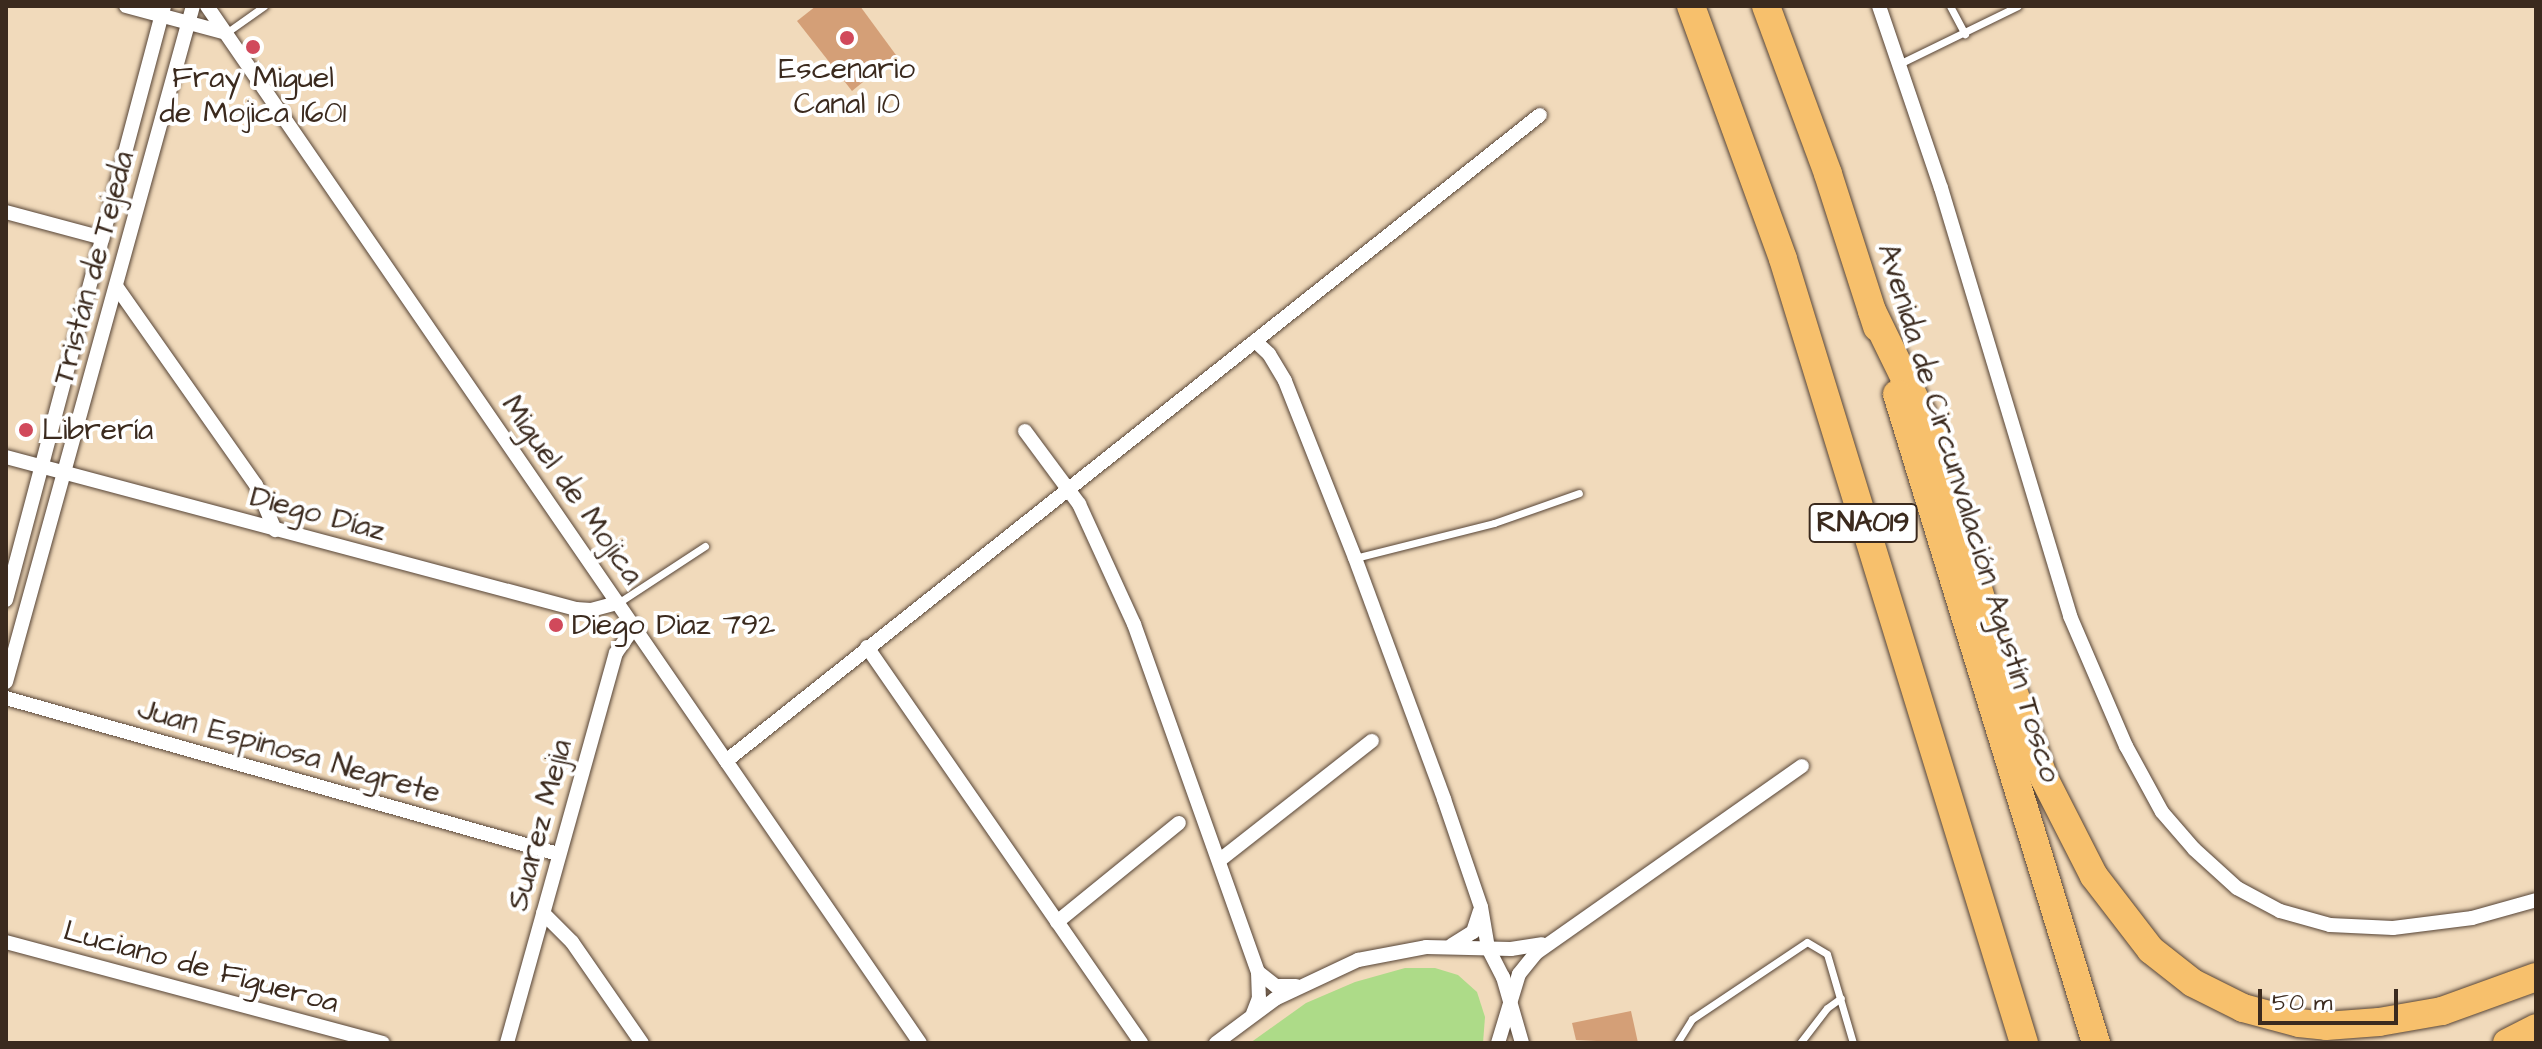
<!DOCTYPE html>
<html>
<head>
<meta charset="utf-8">
<style>
  body { margin:0 }
  #map { position:relative; width:2542px; height:1049px; overflow:hidden; background:#f1dabb; font-family:"Architects Daughter",sans-serif }
  div>[style] { position:absolute }
  [style*='--x'] { left:calc(var(--x)*1px); top:calc(var(--y)*1px); width:calc(var(--w)*1px); rotate:calc(var(--a)*1deg) }
  .green>* { inset:0; background:#addb88 }
  .building>* { inset:0; background:#d49f77 }
  .roads { filter:drop-shadow(0 0 2px #564436) drop-shadow(0 0 2px #564436) }
  .service>* { height:7px; margin:-3.5px; padding:0 3.5px; transform-origin:3.5px; border-radius:3.5px; background:#fff }
  .minor>* { height:14px; margin:-7px; padding:0 7px; transform-origin:7px; border-radius:7px; background:#fff }
  .motorway>* { height:28px; margin:-14px; padding:0 14px; transform-origin:14px; border-radius:14px; background:#f7c06c }
  .dots>* { width:22px; height:22px; translate:-50% -50%; box-sizing:border-box; border:4px solid #fff; border-radius:50% }
  span { translate:-50% -50%; white-space:nowrap; text-align:center; line-height:1.15; -webkit-text-stroke:8px #fff; paint-order:stroke }
  .shield-label span { padding:2px 6px; background:#fff; border:2px solid; border-radius:6px; -webkit-text-stroke-width:0 }
  .shield-label { font-size:28px; color:#3b2a1e; font-weight:700 }
  .poi-label { font-size:30px; color:#3b2a1e }
  .left { translate:0 -50%; text-align:left }
  .street-label { font-size:30px; color:#3b2a1e }
  .frame { position:absolute; inset:0; border:8px solid #3b2a1e; pointer-events:none }
  .scale { position:absolute; left:2258px; top:989px; width:140px; height:36px; box-sizing:border-box; border:4px solid #3b2a1e; border-top:0; padding-left:10px; font-size:24px; line-height:28px; white-space:nowrap; color:#3b2a1e; -webkit-text-stroke:6px #fff; paint-order:stroke }
</style>
</head>
<body>
<div id="map">
  <div class="green">
    <div style="clip-path:polygon(1405px 968px,1435px 968px,1458px 975px,1477px 992px,1485px 1017px,1483px 1043px,1250px 1043px,1306px 1003px,1355px 982px)"></div>
  </div>
  <div class="building">
    <div style="clip-path:polygon(816px 6px,860px 6px,896px 55px,852px 91px,797px 21px)"></div>
    <div style="clip-path:polygon(1631px 1011px,1638px 1043px,1576px 1040px,1572px 1023px)"></div>
  </div>
  <div class="roads">
    <div class="service">
      <div style="--x:1950;--y:6;--w:32;--a:62"></div>
      <div style="--x:226;--y:33;--w:47;--a:-35.4"></div>
      <div style="--x:1899;--y:64;--w:132;--a:-26"></div>
      <div style="--x:1355;--y:558;--w:143;--a:-14.1"></div>
      <div style="--x:1494;--y:523;--w:90;--a:-19.4"></div>
      <div style="--x:618;--y:603;--w:104;--a:-33.2"></div>
      <div style="--x:1677;--y:1043;--w:28;--a:-58"></div>
      <div style="--x:1692;--y:1019;--w:138;--a:-33.8"></div>
      <div style="--x:1807;--y:942;--w:23;--a:31"></div>
      <div style="--x:1827;--y:954;--w:93;--a:73.7"></div>
      <div style="--x:1800;--y:1043;--w:44;--a:-52.4"></div>
      <div style="--x:1827;--y:1008;--w:17;--a:-36"></div>
    </div>
    <div class="minor">
      <div style="--x:126;--y:6;--w:104;--a:15.1"></div>
      <div style="--x:207;--y:6;--w:1258;--a:55.49"></div>
      <div style="--x:1879;--y:6;--w:192;--a:71.2"></div>
      <div style="--x:1941;--y:188;--w:447;--a:73.2"></div>
      <div style="--x:2070;--y:616;--w:142;--a:66.7"></div>
      <div style="--x:2126;--y:746;--w:75;--a:61.4"></div>
      <div style="--x:2162;--y:812;--w:49;--a:49.1"></div>
      <div style="--x:2194;--y:849;--w:58;--a:42.2"></div>
      <div style="--x:2237;--y:888;--w:49;--a:28.1"></div>
      <div style="--x:2280;--y:911;--w:52;--a:15.6"></div>
      <div style="--x:2330;--y:925;--w:63;--a:2.7"></div>
      <div style="--x:2393;--y:928;--w:80;--a:-7.2"></div>
      <div style="--x:2472;--y:918;--w:66;--a:-15.7"></div>
      <div style="--x:6;--y:212;--w:100;--a:15"></div>
      <div style="--x:116;--y:286;--w:243;--a:54.9"></div>
      <div style="--x:256;--y:485;--w:49;--a:67.1"></div>
      <div style="--x:1255;--y:341;--w:19;--a:43"></div>
      <div style="--x:1269;--y:354;--w:31;--a:59"></div>
      <div style="--x:1285;--y:381;--w:190;--a:68.4"></div>
      <div style="--x:1355;--y:558;--w:257;--a:69.7"></div>
      <div style="--x:1444;--y:799;--w:114;--a:71.1"></div>
      <div style="--x:1481;--y:907;--w:42;--a:80.3"></div>
      <div style="--x:1488;--y:948;--w:33;--a:63"></div>
      <div style="--x:1503;--y:977;--w:69;--a:73.9"></div>
      <div style="--x:1025;--y:431;--w:91;--a:53.5"></div>
      <div style="--x:1079;--y:504;--w:132;--a:65.4"></div>
      <div style="--x:1134;--y:624;--w:369;--a:70.4"></div>
      <div style="--x:1258;--y:972;--w:26;--a:88"></div>
      <div style="--x:1259;--y:998;--w:17;--a:111"></div>
      <div style="--x:6;--y:457;--w:590;--a:14.93"></div>
      <div style="--x:576;--y:609;--w:15;--a:4"></div>
      <div style="--x:591;--y:610;--w:28;--a:-15"></div>
      <div style="--x:6;--y:600;--w:615;--a:-75.1"></div>
      <div style="--x:867;--y:647;--w:482;--a:55.3"></div>
      <div style="--x:6;--y:682;--w:701;--a:-74.54"></div>
      <div style="--x:6;--y:698;--w:574;--a:15.78"></div>
      <div style="--x:726;--y:761;--w:1039;--a:-38.44"></div>
      <div style="--x:1220;--y:860;--w:193;--a:-38.1"></div>
      <div style="--x:543;--y:913;--w:41;--a:45"></div>
      <div style="--x:572;--y:942;--w:123;--a:55.3"></div>
      <div style="--x:1057;--y:922;--w:157;--a:-39.1"></div>
      <div style="--x:6;--y:942;--w:390;--a:15"></div>
      <div style="--x:1452;--y:945;--w:25;--a:-32"></div>
      <div style="--x:1473;--y:932;--w:22;--a:-72"></div>
      <div style="--x:1258;--y:972;--w:23;--a:38"></div>
      <div style="--x:1276;--y:986;--w:20;--a:0"></div>
      <div style="--x:507;--y:1043;--w:405;--a:-74.4"></div>
      <div style="--x:616;--y:653;--w:32;--a:-55"></div>
      <div style="--x:1216;--y:1043;--w:74;--a:-36.7"></div>
      <div style="--x:1275;--y:999;--w:92;--a:-25.2"></div>
      <div style="--x:1358;--y:960;--w:69;--a:-10.8"></div>
      <div style="--x:1426;--y:947;--w:85;--a:1.3"></div>
      <div style="--x:1511;--y:949;--w:31;--a:-9"></div>
      <div style="--x:1498;--y:1043;--w:72;--a:-73.1"></div>
      <div style="--x:1519;--y:974;--w:27;--a:-51"></div>
      <div style="--x:1536;--y:953;--w:325;--a:-35.1"></div>
    </div>
    <div class="motorway">
      <div style="--x:1691;--y:6;--w:269;--a:70"></div>
      <div style="--x:1783;--y:259;--w:820;--a:72.91"></div>
      <div style="--x:1766;--y:6;--w:179;--a:69.7"></div>
      <div style="--x:1828;--y:174;--w:161;--a:72.2"></div>
      <div style="--x:1872;--y:311;--w:137;--a:64"></div>
      <div style="--x:1932;--y:434;--w:178;--a:73.4"></div>
      <div style="--x:1983;--y:605;--w:183;--a:70.6"></div>
      <div style="--x:2044;--y:778;--w:110;--a:63"></div>
      <div style="--x:2094;--y:876;--w:93;--a:52.4"></div>
      <div style="--x:2151;--y:950;--w:53;--a:38.2"></div>
      <div style="--x:2193;--y:983;--w:56;--a:26.6"></div>
      <div style="--x:2243;--y:1008;--w:58;--a:15"></div>
      <div style="--x:2299;--y:1023;--w:27;--a:6"></div>
      <div style="--x:2326;--y:1026;--w:53;--a:-4.3"></div>
      <div style="--x:2379;--y:1022;--w:64;--a:-9.9"></div>
      <div style="--x:2442;--y:1011;--w:100;--a:-19.9"></div>
      <div style="--x:1897;--y:394;--w:679;--a:72.95"></div>
      <div style="--x:2507;--y:1043;--w:33;--a:-27"></div>
    </div>
  </div>
  <div class="dots">
    <div style="left:847px;top:38px;background:#d1495b"></div>
    <div style="left:253px;top:47px;background:#d1495b"></div>
    <div style="left:26px;top:430px;background:#d1495b"></div>
    <div style="left:556px;top:625px;background:#d1495b"></div>
  </div>
  <div class="shield-label">
    <span style="left:1863px;top:523px">RNA019</span>
  </div>
  <div class="poi-label">
    <span style="left:847px;top:86px">Escenario<br>Canal 10</span>
    <span style="left:253px;top:95px">Fray Miguel<br>de Mojica 1601</span>
    <span class="left" style="left:42px;top:430px">Librería</span>
    <span class="left" style="left:572px;top:625px">Diego Diaz 792</span>
  </div>
  <div class="street-label">
    <span style="left:94px;top:268px;rotate:-75deg">Tristán de Tejeda</span>
    <span style="left:572px;top:490px;rotate:55deg">Miguel de Mojica</span>
    <span style="left:1969px;top:513px;rotate:73deg">Avenida de Circunvalación Agustín Tosco</span>
    <span style="left:318px;top:514px;rotate:15deg">Diego Díaz</span>
    <span style="left:289px;top:751px;rotate:16deg">Juan Espinosa Negrete</span>
    <span style="left:540px;top:825px;rotate:-75deg">Suarez Mejia</span>
    <span style="left:201px;top:967px;rotate:15deg">Luciano de Figueroa</span>
  </div>
  <div class="frame"></div>
  <div class="scale">50 m</div>
</div>
</body>
</html>
